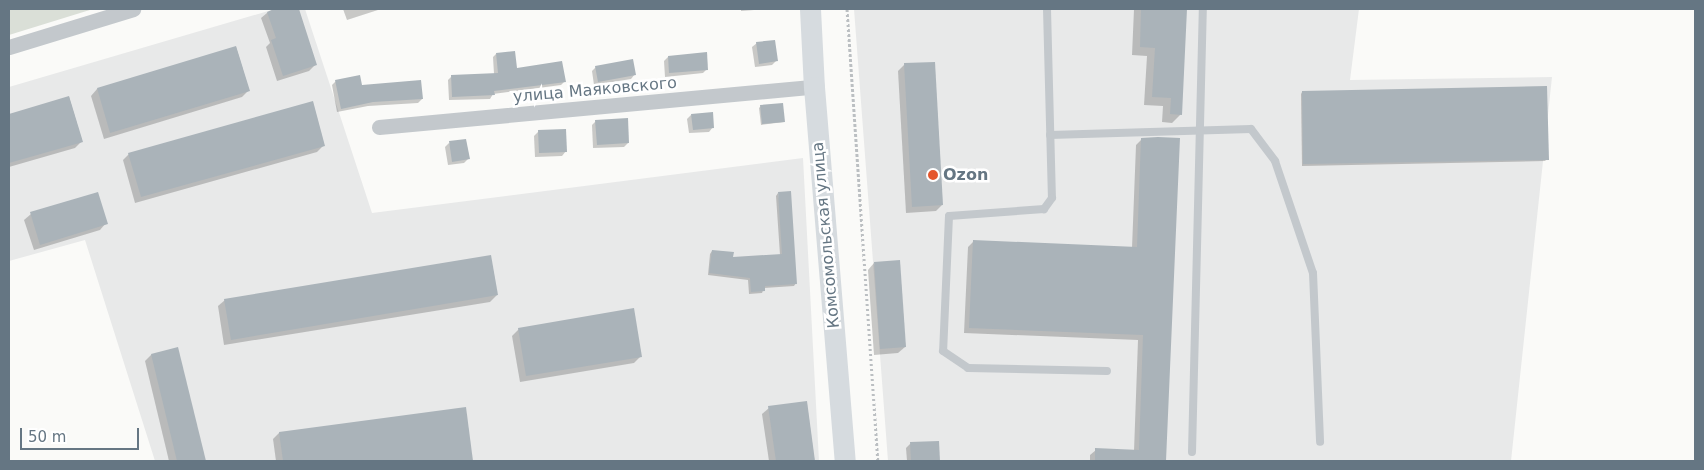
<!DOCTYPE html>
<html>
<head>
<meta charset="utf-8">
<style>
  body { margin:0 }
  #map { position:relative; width:1704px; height:470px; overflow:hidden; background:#fafaf8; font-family:"DejaVu Sans",sans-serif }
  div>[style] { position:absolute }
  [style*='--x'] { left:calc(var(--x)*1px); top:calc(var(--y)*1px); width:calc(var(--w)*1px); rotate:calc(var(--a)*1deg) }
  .built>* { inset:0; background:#e8e9e9 }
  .green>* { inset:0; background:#dadfd7 }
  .shadow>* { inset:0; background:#0003 }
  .building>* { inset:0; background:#aab3b9 }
  .path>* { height:3px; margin-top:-1.5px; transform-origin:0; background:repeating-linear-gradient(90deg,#bbbfc2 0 2.5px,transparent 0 5px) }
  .lane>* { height:8px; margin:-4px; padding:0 4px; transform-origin:4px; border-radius:4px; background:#c3c8cc }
  .street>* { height:15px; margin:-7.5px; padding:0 7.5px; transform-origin:7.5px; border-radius:7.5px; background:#c3c8cc }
  .secondary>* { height:21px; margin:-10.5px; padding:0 10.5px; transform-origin:10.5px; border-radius:10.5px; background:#d6dbdf }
  .dots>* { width:14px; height:14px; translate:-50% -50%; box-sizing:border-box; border:2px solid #fff; border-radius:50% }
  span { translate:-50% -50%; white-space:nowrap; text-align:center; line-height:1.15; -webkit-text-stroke:5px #fff; paint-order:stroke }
  .street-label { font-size:16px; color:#657683 }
  .poi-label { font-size:16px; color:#657683; font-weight:700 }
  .left { translate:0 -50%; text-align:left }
  .frame { position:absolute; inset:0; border:10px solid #657683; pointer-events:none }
  .scale { position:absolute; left:20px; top:428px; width:119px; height:22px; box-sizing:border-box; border:2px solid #657683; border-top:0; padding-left:6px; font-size:15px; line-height:18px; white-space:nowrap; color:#657683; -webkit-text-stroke:4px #fff; paint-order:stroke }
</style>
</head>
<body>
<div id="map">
  <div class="built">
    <div style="clip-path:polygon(275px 9px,305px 9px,372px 213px,803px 158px,819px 461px,155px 461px,85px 240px,9px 261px,9px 87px)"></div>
    <div style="clip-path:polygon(854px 9px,1359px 9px,1350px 80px,1552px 77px,1511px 461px,888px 461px)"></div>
  </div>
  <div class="green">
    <div style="clip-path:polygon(9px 9px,93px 9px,9px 35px)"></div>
  </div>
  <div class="shadow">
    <div style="clip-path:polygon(278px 9px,297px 9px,315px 65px,309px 71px,277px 81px,266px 47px,270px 43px,261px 18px,267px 13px)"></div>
    <div style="clip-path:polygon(343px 9px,381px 9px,347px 20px)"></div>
    <div style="clip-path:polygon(741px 9px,767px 9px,741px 11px)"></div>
    <div style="clip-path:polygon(1134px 9px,1186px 9px,1181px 114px,1172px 123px,1162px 122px,1163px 106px,1144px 105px,1147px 56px,1132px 55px)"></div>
    <div style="clip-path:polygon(757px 43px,776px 61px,772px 65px,755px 67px,752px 47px)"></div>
    <div style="clip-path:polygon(236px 47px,249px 90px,242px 97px,104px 139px,91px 96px,97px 89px)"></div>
    <div style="clip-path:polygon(496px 54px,516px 69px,564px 82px,561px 85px,493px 94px,490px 99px,449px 100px,448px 80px,452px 76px,494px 74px,493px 57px)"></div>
    <div style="clip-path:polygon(668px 57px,707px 69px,703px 73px,665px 77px,664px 61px)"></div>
    <div style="clip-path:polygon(905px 64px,942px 205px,936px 211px,906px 213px,898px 71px)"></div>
    <div style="clip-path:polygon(596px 67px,635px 74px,631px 79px,594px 85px,592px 71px)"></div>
    <div style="clip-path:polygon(336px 81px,361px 87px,422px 99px,418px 103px,368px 106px,337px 112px,332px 85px)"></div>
    <div style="clip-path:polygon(1302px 92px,1547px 159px,1545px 161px,1302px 166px,1301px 94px)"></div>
    <div style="clip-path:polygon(69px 97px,82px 141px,75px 148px,9px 167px,9px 115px)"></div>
    <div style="clip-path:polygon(761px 106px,784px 122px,761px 125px,759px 108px)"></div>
    <div style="clip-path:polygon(691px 115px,713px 127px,709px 132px,689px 133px,687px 119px)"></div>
    <div style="clip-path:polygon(596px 121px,628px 143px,624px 147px,593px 148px,592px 125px)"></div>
    <div style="clip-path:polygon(539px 131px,566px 151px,562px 156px,535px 157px,534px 136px)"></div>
    <div style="clip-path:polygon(1142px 139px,1179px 139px,1164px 461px,1090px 461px,1090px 455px,1096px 450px,1134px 451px,1138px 340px,964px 333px,968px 247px,973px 242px,1132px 248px,1136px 145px)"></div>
    <div style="clip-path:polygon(449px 143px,469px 158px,464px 163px,448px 165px,445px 147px)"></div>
    <div style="clip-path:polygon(324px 145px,317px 152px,135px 203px,123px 160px,129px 154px)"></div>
    <div style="clip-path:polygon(778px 193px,796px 283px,794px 286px,764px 288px,762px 293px,749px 294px,748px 280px,708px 275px,710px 254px,712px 251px,732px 258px,780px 255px,776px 196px)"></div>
    <div style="clip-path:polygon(31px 214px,106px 223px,100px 230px,34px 250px,24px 220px)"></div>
    <div style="clip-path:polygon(874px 263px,905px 347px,898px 353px,874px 355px,868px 270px)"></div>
    <div style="clip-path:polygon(497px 295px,490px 302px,224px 345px,218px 306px,225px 300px)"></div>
    <div style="clip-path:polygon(519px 329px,641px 356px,634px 363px,520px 382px,512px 336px)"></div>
    <div style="clip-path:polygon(177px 349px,204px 461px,169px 461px,145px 361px,151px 355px)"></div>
    <div style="clip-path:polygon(806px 403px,814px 461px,769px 461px,762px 414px,769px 408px)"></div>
    <div style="clip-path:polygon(465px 409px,471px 461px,276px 461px,273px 439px,279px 433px)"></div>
    <div style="clip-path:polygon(938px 442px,939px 461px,907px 461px,906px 448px,910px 444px)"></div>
  </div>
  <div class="building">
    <div style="clip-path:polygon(274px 9px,299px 9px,317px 65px,283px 76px,271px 40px,276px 38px,267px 12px)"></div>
    <div style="clip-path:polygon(1141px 9px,1187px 9px,1182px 115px,1170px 114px,1171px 98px,1152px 97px,1155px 48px,1140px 47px)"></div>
    <div style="clip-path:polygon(775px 40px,778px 61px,759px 64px,756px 42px)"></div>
    <div style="clip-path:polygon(236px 46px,250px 91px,110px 133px,97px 88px)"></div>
    <div style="clip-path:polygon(515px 51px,517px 68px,562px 61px,566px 82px,494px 91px,495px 95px,452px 97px,451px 75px,498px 73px,496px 53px)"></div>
    <div style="clip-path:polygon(707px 52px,708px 70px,669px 73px,668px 56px)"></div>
    <div style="clip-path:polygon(633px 59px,636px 75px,598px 82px,595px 66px)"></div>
    <div style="clip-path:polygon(935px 62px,943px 205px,912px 207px,904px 63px)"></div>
    <div style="clip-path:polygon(360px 75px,362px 85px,421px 80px,423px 99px,373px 102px,341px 109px,335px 80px)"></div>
    <div style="clip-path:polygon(1547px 86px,1549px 160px,1303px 164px,1302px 91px)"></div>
    <div style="clip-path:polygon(69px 96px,83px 142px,9px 163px,9px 114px)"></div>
    <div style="clip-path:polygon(313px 101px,325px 146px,141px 197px,128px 153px)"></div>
    <div style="clip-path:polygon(783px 103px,785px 122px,762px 124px,760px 105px)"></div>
    <div style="clip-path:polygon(713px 112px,714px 128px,693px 130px,691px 114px)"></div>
    <div style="clip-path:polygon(628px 118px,629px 143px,597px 145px,595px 120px)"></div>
    <div style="clip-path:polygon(566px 129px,567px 152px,539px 153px,538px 130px)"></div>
    <div style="clip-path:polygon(1158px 137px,1180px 138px,1166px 461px,1095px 461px,1095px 448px,1139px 450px,1143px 335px,969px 328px,973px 240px,1137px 247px,1141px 138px)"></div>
    <div style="clip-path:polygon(466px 139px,470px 159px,452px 162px,449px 141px)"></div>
    <div style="clip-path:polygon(791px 191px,797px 284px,765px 286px,765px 291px,751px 292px,750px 278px,709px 273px,712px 250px,734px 252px,733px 257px,782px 254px,778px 192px)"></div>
    <div style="clip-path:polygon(98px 192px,108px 224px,40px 245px,30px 212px)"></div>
    <div style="clip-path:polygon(491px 255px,498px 295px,231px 340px,224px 299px)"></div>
    <div style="clip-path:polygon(900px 260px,906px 347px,880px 349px,874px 262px)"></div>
    <div style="clip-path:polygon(634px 308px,642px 357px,526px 376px,518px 328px)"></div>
    <div style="clip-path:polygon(178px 347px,206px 461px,177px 461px,151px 354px)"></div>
    <div style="clip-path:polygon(807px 401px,815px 461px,776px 461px,768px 406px)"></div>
    <div style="clip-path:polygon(466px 407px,473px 461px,283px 461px,279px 432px)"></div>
    <div style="clip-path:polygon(939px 441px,940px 461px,911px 461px,910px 442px)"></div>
  </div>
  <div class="path">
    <div style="--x:847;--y:9;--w:453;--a:86.1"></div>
  </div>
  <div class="lane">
    <div style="--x:1047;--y:9;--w:189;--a:88.5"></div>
    <div style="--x:1052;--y:198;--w:14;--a:126"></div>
    <div style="--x:1044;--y:209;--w:95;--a:175.8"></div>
    <div style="--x:949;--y:216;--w:135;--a:92.5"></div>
    <div style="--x:943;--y:351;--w:30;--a:34"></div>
    <div style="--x:968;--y:368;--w:139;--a:1.2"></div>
    <div style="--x:1050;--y:135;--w:201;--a:-1.7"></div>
    <div style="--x:1251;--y:129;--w:40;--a:53"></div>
    <div style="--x:1275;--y:161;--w:118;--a:71.3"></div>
    <div style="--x:1313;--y:273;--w:169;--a:87.6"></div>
    <div style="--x:1192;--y:452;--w:443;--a:-88.6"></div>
  </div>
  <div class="street">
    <div style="--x:9;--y:47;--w:130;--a:-17"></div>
    <div style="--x:379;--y:127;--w:437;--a:-5.3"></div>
  </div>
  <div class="secondary">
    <div style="--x:810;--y:9;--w:78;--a:87.1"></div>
    <div style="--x:814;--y:87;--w:375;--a:85.3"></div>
  </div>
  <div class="dots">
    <div style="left:933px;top:175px;background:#e4572e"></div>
  </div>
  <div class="street-label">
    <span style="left:595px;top:90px;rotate:-5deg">улица Маяковского</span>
    <span style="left:826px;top:235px;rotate:-95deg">Комсомольская улица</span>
  </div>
  <div class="poi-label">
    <span class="left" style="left:943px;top:175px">Ozon</span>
  </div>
  <div class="frame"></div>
  <div class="scale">50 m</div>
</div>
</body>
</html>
